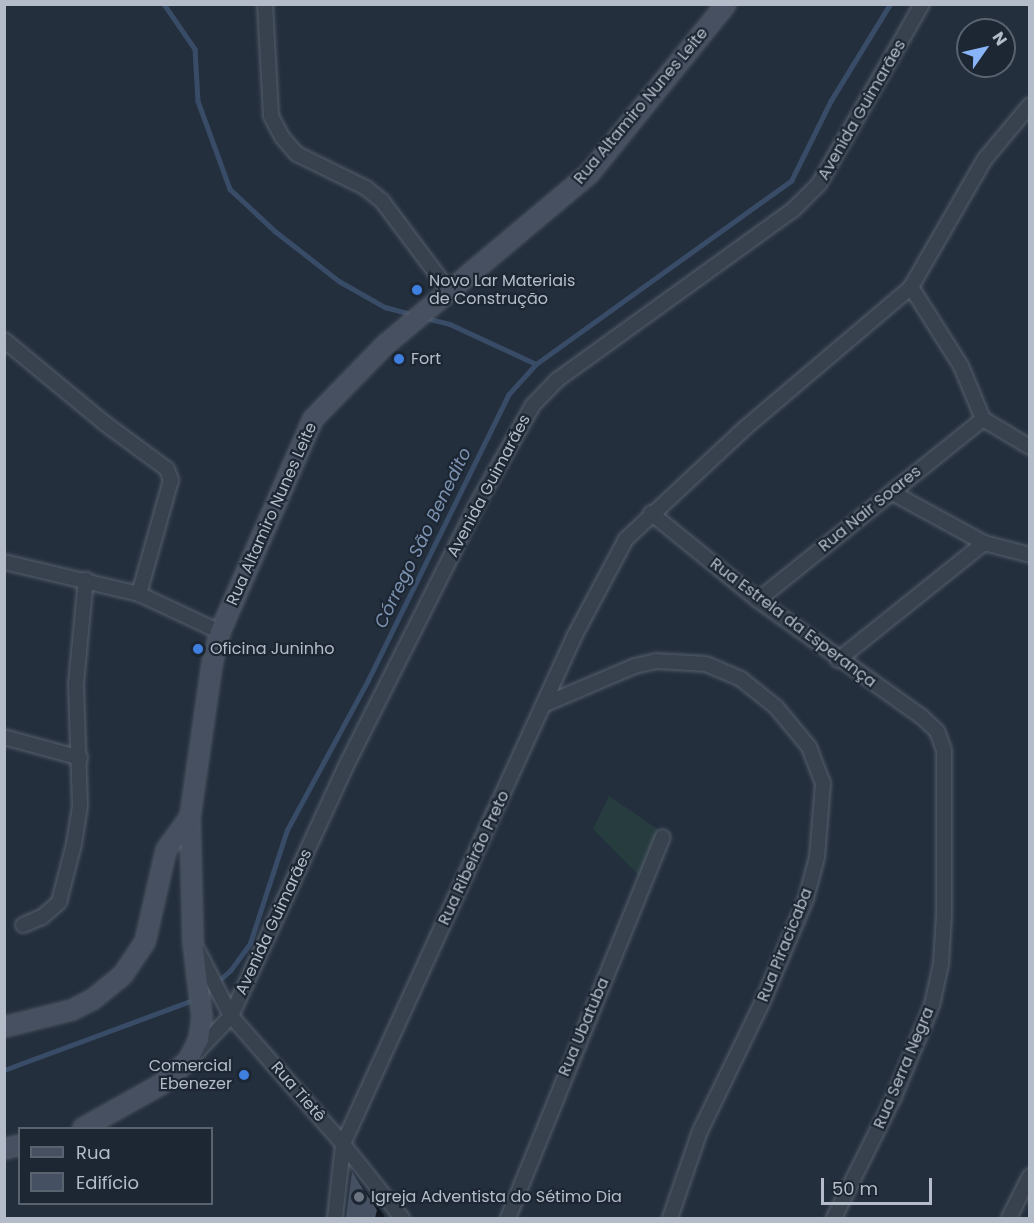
<!DOCTYPE html>
<html>
<head>
<meta charset="utf-8">
<style>
  body { margin:0 }
  #map { position:relative; width:1034px; height:1223px; overflow:hidden; background:#242f3e; font-family:Poppins,sans-serif }
  div>[style] { position:absolute }
  [style*='--x'] { left:calc(var(--x)*1px); top:calc(var(--y)*1px); width:calc(var(--w)*1px); rotate:calc(var(--a)*1deg) }
  .green>* { inset:0; background:#263c3f }
  .shadow>* { inset:0; background:#0007 }
  .stream>* { height:4.5px; margin:-2.25px; padding:0 2.25px; transform-origin:2.25px; border-radius:2.25px; background:#394c67 }
  .building>* { inset:0; background:#455162 }
  .roads { filter:drop-shadow(0 0 2px #565f6c) drop-shadow(0 0 2px #565f6c) }
  .street>* { height:14px; margin:-7px; padding:0 7px; transform-origin:7px; border-radius:7px; background:#38414e }
  .secondary>* { height:18px; margin:-9px; padding:0 9px; transform-origin:9px; border-radius:9px; background:#465061 }
  .dots>* { width:16px; height:16px; translate:-50% -50%; box-sizing:border-box; border:3px solid #1d2633; border-radius:50% }
  span { translate:-50% -50%; white-space:nowrap; text-align:center; line-height:1.15; -webkit-text-stroke:4.5px #1d2633; paint-order:stroke }
  .street-label { font-size:16px; color:#b4bcc9 }
  .poi-label { font-size:16px; color:#b4bcc9 }
  .left { translate:0 -50%; text-align:left }
  .right { translate:-100% -50%; text-align:right }
  .water-label { font-size:18px; color:#7c92b1; font-style:italic }
  .frame { position:absolute; inset:0; border:6px solid #b4bcc9; pointer-events:none }
  .legend { position:absolute; left:18px; top:1127px; width:195px; height:78px; box-sizing:border-box; background:#1d2633; border:2px solid #59626f; margin:0; padding:8px 10px; list-style:none; font-size:18px; color:#b4bcc9 }
  .legend li { display:flex; align-items:center; gap:12px; height:30px }
  .legend b { width:30px; border:2px solid #59626f }
  .north { position:absolute; left:956px; top:18px; width:60px; height:60px; box-sizing:border-box; background:#1d2633; border:2px solid #59626f; border-radius:50%; rotate:56deg; font-size:16px; font-weight:700; line-height:24px; text-align:center; color:#b4bcc9 }
  .north::after { content:''; display:block; margin:auto; width:21px; height:27px; background:#8ab4f8; clip-path:polygon(50% 0,100% 100%,50% 72%,0 100%) }
  .scale { position:absolute; left:821px; top:1178px; width:111px; height:27px; box-sizing:border-box; border:3px solid #b4bcc9; border-top:0; padding-left:8px; font-size:18px; line-height:21px; white-space:nowrap; color:#b4bcc9; -webkit-text-stroke:4px #1d2633; paint-order:stroke }
</style>
</head>
<body>
<div id="map">
  <div class="green">
    <div style="clip-path:polygon(609px 796px,662px 832px,643px 880px,593px 829px)"></div>
  </div>
  <div class="shadow">
    <div style="clip-path:polygon(353px 1174px,384px 1215px,383px 1218px,348px 1218px)"></div>
  </div>
  <div class="stream">
    <div style="--x:164;--y:4;--w:55;--a:55.4"></div>
    <div style="--x:195;--y:49;--w:52;--a:86.7"></div>
    <div style="--x:198;--y:101;--w:94;--a:70"></div>
    <div style="--x:230;--y:189;--w:62;--a:43"></div>
    <div style="--x:275;--y:231;--w:81;--a:38"></div>
    <div style="--x:339;--y:281;--w:53;--a:29.5"></div>
    <div style="--x:385;--y:307;--w:30;--a:15"></div>
    <div style="--x:426;--y:318;--w:25;--a:14"></div>
    <div style="--x:450;--y:324;--w:95;--a:24.9"></div>
    <div style="--x:203;--y:995;--w:36;--a:-42"></div>
    <div style="--x:230;--y:971;--w:34;--a:-54"></div>
    <div style="--x:250;--y:943;--w:119;--a:-71.9"></div>
    <div style="--x:287;--y:830;--w:170;--a:-61.6"></div>
    <div style="--x:368;--y:680;--w:318;--a:-63.8"></div>
    <div style="--x:508;--y:395;--w:42;--a:-47.9"></div>
    <div style="--x:536;--y:364;--w:314;--a:-35.7"></div>
    <div style="--x:791;--y:181;--w:88;--a:-63.7"></div>
    <div style="--x:830;--y:102;--w:115;--a:-58.5"></div>
    <div style="--x:4;--y:1070;--w:205;--a:-20.3"></div>
  </div>
  <div class="building">
    <div style="clip-path:polygon(352px 1172px,377px 1210px,375px 1218px,346px 1218px)"></div>
  </div>
  <div class="roads">
    <div class="street">
      <div style="--x:265;--y:4;--w:112;--a:86.9"></div>
      <div style="--x:271;--y:116;--w:24;--a:62"></div>
      <div style="--x:282;--y:137;--w:23;--a:49"></div>
      <div style="--x:297;--y:154;--w:77;--a:26.2"></div>
      <div style="--x:366;--y:188;--w:21;--a:39"></div>
      <div style="--x:382;--y:201;--w:114;--a:53.2"></div>
      <div style="--x:911;--y:287;--w:93;--a:57.7"></div>
      <div style="--x:961;--y:366;--w:57;--a:67.5"></div>
      <div style="--x:983;--y:419;--w:55;--a:30.8"></div>
      <div style="--x:4;--y:340;--w:129;--a:39.6"></div>
      <div style="--x:103;--y:422;--w:79;--a:36.3"></div>
      <div style="--x:167;--y:469;--w:12;--a:70"></div>
      <div style="--x:171;--y:480;--w:118;--a:105.7"></div>
      <div style="--x:891;--y:492;--w:106;--a:28.7"></div>
      <div style="--x:984;--y:543;--w:48;--a:14.6"></div>
      <div style="--x:651;--y:513;--w:138;--a:39.1"></div>
      <div style="--x:758;--y:600;--w:201;--a:35.5"></div>
      <div style="--x:922;--y:717;--w:21;--a:43"></div>
      <div style="--x:937;--y:731;--w:20;--a:70"></div>
      <div style="--x:944;--y:750;--w:164;--a:90"></div>
      <div style="--x:944;--y:914;--w:50;--a:93.4"></div>
      <div style="--x:941;--y:964;--w:42;--a:102.4"></div>
      <div style="--x:932;--y:1005;--w:102;--a:112.5"></div>
      <div style="--x:893;--y:1099;--w:133;--a:116.4"></div>
      <div style="--x:4;--y:562;--w:139;--a:13.3"></div>
      <div style="--x:139;--y:594;--w:89;--a:25.1"></div>
      <div style="--x:758;--y:600;--w:289;--a:-38.8"></div>
      <div style="--x:838;--y:660;--w:187;--a:-38.7"></div>
      <div style="--x:543;--y:705;--w:100;--a:-23"></div>
      <div style="--x:635;--y:666;--w:22;--a:-13"></div>
      <div style="--x:656;--y:661;--w:50;--a:3.4"></div>
      <div style="--x:706;--y:664;--w:38;--a:23"></div>
      <div style="--x:741;--y:679;--w:45;--a:38.7"></div>
      <div style="--x:776;--y:707;--w:52;--a:50.5"></div>
      <div style="--x:809;--y:747;--w:39;--a:69"></div>
      <div style="--x:823;--y:783;--w:74;--a:94.6"></div>
      <div style="--x:817;--y:857;--w:43;--a:104.7"></div>
      <div style="--x:806;--y:899;--w:113;--a:112.9"></div>
      <div style="--x:762;--y:1003;--w:142;--a:115.8"></div>
      <div style="--x:700;--y:1131;--w:92;--a:109"></div>
      <div style="--x:4;--y:737;--w:79;--a:15.4"></div>
      <div style="--x:23;--y:925;--w:21;--a:-23"></div>
      <div style="--x:42;--y:917;--w:23;--a:-41"></div>
      <div style="--x:59;--y:902;--w:60;--a:-75.5"></div>
      <div style="--x:74;--y:844;--w:38;--a:-81"></div>
      <div style="--x:80;--y:806;--w:122;--a:-91.9"></div>
      <div style="--x:76;--y:684;--w:105;--a:-84.6"></div>
      <div style="--x:198;--y:951;--w:73;--a:63.1"></div>
      <div style="--x:231;--y:1016;--w:273;--a:-65.3"></div>
      <div style="--x:345;--y:768;--w:293;--a:-63.4"></div>
      <div style="--x:476;--y:506;--w:116;--a:-60.6"></div>
      <div style="--x:533;--y:405;--w:35;--a:-46"></div>
      <div style="--x:557;--y:380;--w:291;--a:-35.8"></div>
      <div style="--x:793;--y:210;--w:37;--a:-45"></div>
      <div style="--x:819;--y:184;--w:207;--a:-60.2"></div>
      <div style="--x:196;--y:1053;--w:51;--a:-46.6"></div>
      <div style="--x:231;--y:1016;--w:170;--a:48.8"></div>
      <div style="--x:343;--y:1144;--w:95;--a:51.4"></div>
      <div style="--x:335;--y:1218;--w:74;--a:-83.8"></div>
      <div style="--x:343;--y:1144;--w:559;--a:-65.5"></div>
      <div style="--x:575;--y:635;--w:109;--a:-62"></div>
      <div style="--x:626;--y:539;--w:163;--a:-43"></div>
      <div style="--x:745;--y:428;--w:218;--a:-40.3"></div>
      <div style="--x:911;--y:287;--w:148;--a:-60"></div>
      <div style="--x:985;--y:159;--w:70;--a:-50.2"></div>
      <div style="--x:508;--y:1218;--w:411;--a:-67.9"></div>
      <div style="--x:1009;--y:1218;--w:47;--a:-63.4"></div>
    </div>
    <div class="secondary">
      <div style="--x:4;--y:1027;--w:70;--a:-14"></div>
      <div style="--x:72;--y:1010;--w:22;--a:-27"></div>
      <div style="--x:92;--y:1000;--w:38;--a:-39"></div>
      <div style="--x:122;--y:976;--w:41;--a:-55.9"></div>
      <div style="--x:145;--y:942;--w:94;--a:-77.1"></div>
      <div style="--x:166;--y:850;--w:41;--a:-54"></div>
      <div style="--x:83;--y:1128;--w:88;--a:-29.2"></div>
      <div style="--x:160;--y:1085;--w:37;--a:-41"></div>
      <div style="--x:188;--y:1061;--w:25;--a:-63"></div>
      <div style="--x:199;--y:1039;--w:22;--a:-82"></div>
      <div style="--x:202;--y:1017;--w:76;--a:-96.8"></div>
      <div style="--x:193;--y:942;--w:125;--a:-91.4"></div>
      <div style="--x:190;--y:817;--w:155;--a:-81.8"></div>
      <div style="--x:212;--y:664;--w:33;--a:-76"></div>
      <div style="--x:220;--y:632;--w:232;--a:-66.4"></div>
      <div style="--x:313;--y:419;--w:103;--a:-45.8"></div>
      <div style="--x:385;--y:345;--w:266;--a:-40"></div>
      <div style="--x:589;--y:174;--w:218;--a:-51.1"></div>
      <div style="--x:4;--y:1149;--w:16;--a:-14"></div>
    </div>
  </div>
  <div class="dots">
    <div style="left:417px;top:290px;background:#3f7fe0"></div>
    <div style="left:399px;top:359px;background:#3f7fe0"></div>
    <div style="left:198px;top:649px;background:#3f7fe0"></div>
    <div style="left:244px;top:1075px;background:#3f7fe0"></div>
    <div style="left:359px;top:1197px;background:#6b7280"></div>
  </div>
  <div class="street-label">
    <span style="left:641px;top:106px;rotate:-50deg">Rua Altamiro Nunes Leite</span>
    <span style="left:862px;top:110px;rotate:-60deg">Avenida Guimarães</span>
    <span style="left:489px;top:486px;rotate:-62deg">Avenida Guimarães</span>
    <span style="left:870px;top:509px;rotate:-39deg">Rua Nair Soares</span>
    <span style="left:272px;top:514px;rotate:-66deg">Rua Altamiro Nunes Leite</span>
    <span style="left:793px;top:623px;rotate:37deg">Rua Estrela da Esperança</span>
    <span style="left:474px;top:858px;rotate:-65deg">Rua Ribeirão Preto</span>
    <span style="left:274px;top:922px;rotate:-65deg">Avenida Guimarães</span>
    <span style="left:785px;top:945px;rotate:-68deg">Rua Piracicaba</span>
    <span style="left:584px;top:1027px;rotate:-67deg">Rua Ubatuba</span>
    <span style="left:904px;top:1068px;rotate:-67deg">Rua Serra Negra</span>
    <span style="left:298px;top:1092px;rotate:49deg">Rua Tietê</span>
  </div>
  <div class="poi-label">
    <span class="left" style="left:429px;top:290px">Novo Lar Materiais<br>de Construção</span>
    <span class="left" style="left:411px;top:359px">Fort</span>
    <span class="left" style="left:210px;top:649px">Oficina Juninho</span>
    <span class="right" style="left:232px;top:1075px">Comercial<br>Ebenezer</span>
    <span class="left" style="left:371px;top:1197px">Igreja Adventista do Sétimo Dia</span>
  </div>
  <div class="water-label">
    <span style="left:423px;top:538px;rotate:-64deg">Córrego São Benedito</span>
  </div>
  <div class="frame"></div>
  <ul class="legend">
  <li><b style="height:8px;background:#465061"></b>Rua</li>
  <li><b style="height:16px;background:#455162"></b>Edifício</li>
  </ul>
  <div class="north">N</div>
  <div class="scale">50 m</div>
</div>
</body>
</html>
